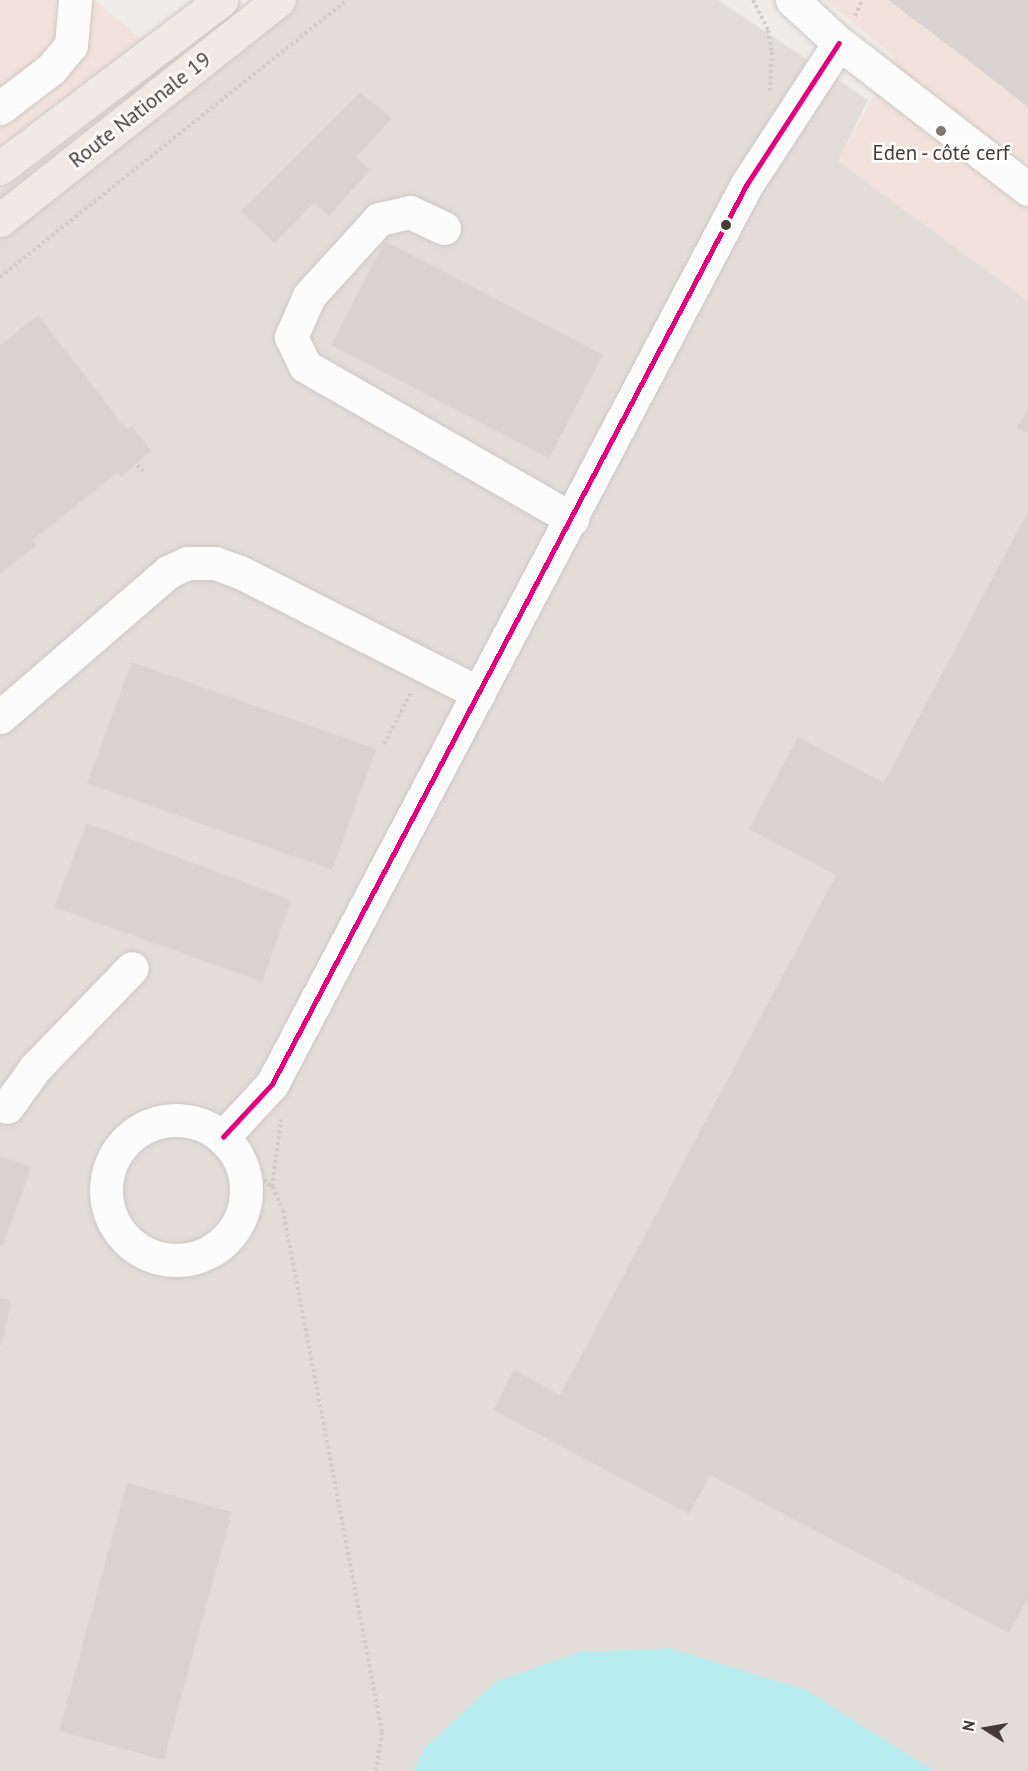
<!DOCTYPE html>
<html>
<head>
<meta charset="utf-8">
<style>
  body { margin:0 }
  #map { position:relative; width:1028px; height:1771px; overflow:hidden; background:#f0ece9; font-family:"PT Sans",sans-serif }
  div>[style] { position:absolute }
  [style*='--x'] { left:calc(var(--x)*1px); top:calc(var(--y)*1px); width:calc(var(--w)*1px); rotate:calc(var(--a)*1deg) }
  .commercial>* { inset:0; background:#f3e2dc }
  .industrial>* { inset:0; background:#e3ddda }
  .parking>* { inset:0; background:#e2ddda }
  .water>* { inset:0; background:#b9ecef }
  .building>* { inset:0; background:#d8d3d0 }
  .path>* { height:4px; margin-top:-2px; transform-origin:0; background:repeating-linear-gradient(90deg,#d1ccca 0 3px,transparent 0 6px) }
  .roads { filter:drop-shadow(0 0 2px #cdc8c5) drop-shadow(0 0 2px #cdc8c5) }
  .minor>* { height:33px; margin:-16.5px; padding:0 16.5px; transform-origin:16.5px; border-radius:16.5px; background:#fdfcfc }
  .minor>.ring { margin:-16.5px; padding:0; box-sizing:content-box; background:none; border:33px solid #fdfcfc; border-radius:50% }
  .major>* { height:33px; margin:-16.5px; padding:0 16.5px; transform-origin:16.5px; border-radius:16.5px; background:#f1e9e3 }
  .bus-1>* { height:4.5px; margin:-2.25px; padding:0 2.25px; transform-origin:2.25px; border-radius:2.25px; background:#e5007d }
  .dots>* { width:16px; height:16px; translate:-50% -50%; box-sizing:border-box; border:3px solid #fff; border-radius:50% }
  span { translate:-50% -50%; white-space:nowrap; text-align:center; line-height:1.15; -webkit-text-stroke:5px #fff; paint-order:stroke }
  .street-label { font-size:21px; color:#463a35 }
  .poi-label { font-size:21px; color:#463a35 }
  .north { position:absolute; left:956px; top:1699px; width:60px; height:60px; -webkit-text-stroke:4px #fff; paint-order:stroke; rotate:281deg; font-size:16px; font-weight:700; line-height:24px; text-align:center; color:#463a35 }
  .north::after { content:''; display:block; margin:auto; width:21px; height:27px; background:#463a35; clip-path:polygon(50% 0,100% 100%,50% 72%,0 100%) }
</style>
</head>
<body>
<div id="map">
  <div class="commercial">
    <div style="clip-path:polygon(0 0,95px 0,168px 62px,0 191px)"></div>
    <div style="clip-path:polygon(825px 0,1028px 0,1028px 301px,838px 161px,895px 57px)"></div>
  </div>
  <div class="industrial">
    <div style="clip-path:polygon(278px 0,718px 0,868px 100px,838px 161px,1028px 301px,1028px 1771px,0 1771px,0 191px,168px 62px)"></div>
  </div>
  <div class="parking">
    <div style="clip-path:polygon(487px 121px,553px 174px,600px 228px,624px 294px,599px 347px,430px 261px,441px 242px,418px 198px,459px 125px,479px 137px)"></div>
  </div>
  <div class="water">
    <div style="clip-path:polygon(670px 1648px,807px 1690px,934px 1771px,413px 1771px,424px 1748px,497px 1681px,579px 1652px)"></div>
  </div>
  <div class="building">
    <div style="clip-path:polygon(888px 0,1028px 0,1028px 107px,956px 51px)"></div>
    <div style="clip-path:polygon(360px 92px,392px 118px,356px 157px,370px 170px,329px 216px,314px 203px,275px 243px,241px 211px)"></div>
    <div style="clip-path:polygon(385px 241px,603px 355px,549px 458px,331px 345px)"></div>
    <div style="clip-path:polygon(38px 315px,127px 430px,132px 426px,151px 451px,121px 477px,118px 472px,33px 540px,37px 545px,0 574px,0 345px)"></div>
    <div style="clip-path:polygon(1028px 408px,1028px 434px,1017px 428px)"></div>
    <div style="clip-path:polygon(1028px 511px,1028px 1598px,1009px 1633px,710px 1475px,689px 1514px,493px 1410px,514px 1370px,560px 1395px,836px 875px,749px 829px,798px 737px,884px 783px)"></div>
    <div style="clip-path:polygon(132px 662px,376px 749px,332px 870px,87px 783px)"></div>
    <div style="clip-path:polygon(87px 823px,291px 900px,262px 982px,54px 907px)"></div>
    <div style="clip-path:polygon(0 1156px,31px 1167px,3px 1247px,0 1246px)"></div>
    <div style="clip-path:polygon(0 1298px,12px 1301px,1px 1345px,0 1345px)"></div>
    <div style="clip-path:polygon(127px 1483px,232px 1512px,164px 1760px,59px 1731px)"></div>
  </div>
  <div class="path">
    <div style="--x:753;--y:0;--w:34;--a:63"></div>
    <div style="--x:768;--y:30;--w:22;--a:80"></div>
    <div style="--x:772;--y:52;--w:39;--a:93"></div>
    <div style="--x:855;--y:16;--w:17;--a:-66"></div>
    <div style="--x:0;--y:277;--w:444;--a:-38.6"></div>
    <div style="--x:137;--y:465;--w:11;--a:45"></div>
    <div style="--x:384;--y:744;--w:60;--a:-62.2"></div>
    <div style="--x:240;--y:1161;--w:41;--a:39.1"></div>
    <div style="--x:272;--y:1187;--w:25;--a:64"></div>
    <div style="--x:283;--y:1210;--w:531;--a:79.26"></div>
    <div style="--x:382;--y:1732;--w:39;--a:99"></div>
    <div style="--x:272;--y:1187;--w:68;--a:-82.3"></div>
  </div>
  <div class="roads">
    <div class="minor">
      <div style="--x:792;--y:0;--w:64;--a:42.5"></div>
      <div style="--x:839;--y:43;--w:239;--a:37.7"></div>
      <div style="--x:0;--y:108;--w:64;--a:-37.4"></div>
      <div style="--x:51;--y:69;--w:31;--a:-50"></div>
      <div style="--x:71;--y:45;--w:45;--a:-84.9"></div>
      <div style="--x:444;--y:228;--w:38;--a:-155"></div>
      <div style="--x:410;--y:212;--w:32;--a:167"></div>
      <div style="--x:379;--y:219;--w:104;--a:132.3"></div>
      <div style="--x:309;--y:296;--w:45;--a:113.7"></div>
      <div style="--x:291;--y:337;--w:32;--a:64"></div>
      <div style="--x:305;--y:366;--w:308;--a:29.8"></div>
      <div style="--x:0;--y:717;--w:222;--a:-40.8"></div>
      <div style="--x:168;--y:572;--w:21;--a:-25"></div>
      <div style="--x:187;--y:563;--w:28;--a:0"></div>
      <div style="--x:215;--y:563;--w:27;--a:20"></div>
      <div style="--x:240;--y:572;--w:268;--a:26.9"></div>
      <div style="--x:7;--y:1107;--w:48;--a:-54.3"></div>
      <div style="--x:35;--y:1068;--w:139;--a:-45.9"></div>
      <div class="ring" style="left:106px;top:1120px;width:107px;height:107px"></div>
      <div style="--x:223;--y:1137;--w:72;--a:-47.2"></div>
      <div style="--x:272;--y:1084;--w:1018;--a:-62.18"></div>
      <div style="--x:747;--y:184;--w:168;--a:-56.9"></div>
    </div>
    <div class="major">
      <div style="--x:0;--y:168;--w:278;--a:-37.2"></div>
      <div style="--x:0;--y:220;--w:355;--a:-38.3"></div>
    </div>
  </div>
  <div class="bus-1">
    <div style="--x:223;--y:1137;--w:72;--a:-47.2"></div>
    <div style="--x:272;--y:1084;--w:1018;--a:-62.18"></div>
    <div style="--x:747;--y:184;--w:168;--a:-56.9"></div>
  </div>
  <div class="dots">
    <div style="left:941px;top:131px;background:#827874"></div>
    <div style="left:726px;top:225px;background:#463a35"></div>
  </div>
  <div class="street-label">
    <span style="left:140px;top:110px;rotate:-38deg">Route Nationale 19</span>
  </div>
  <div class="poi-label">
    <span style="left:941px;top:153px">Eden - côté cerf</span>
  </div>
  <div class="north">N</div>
</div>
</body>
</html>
